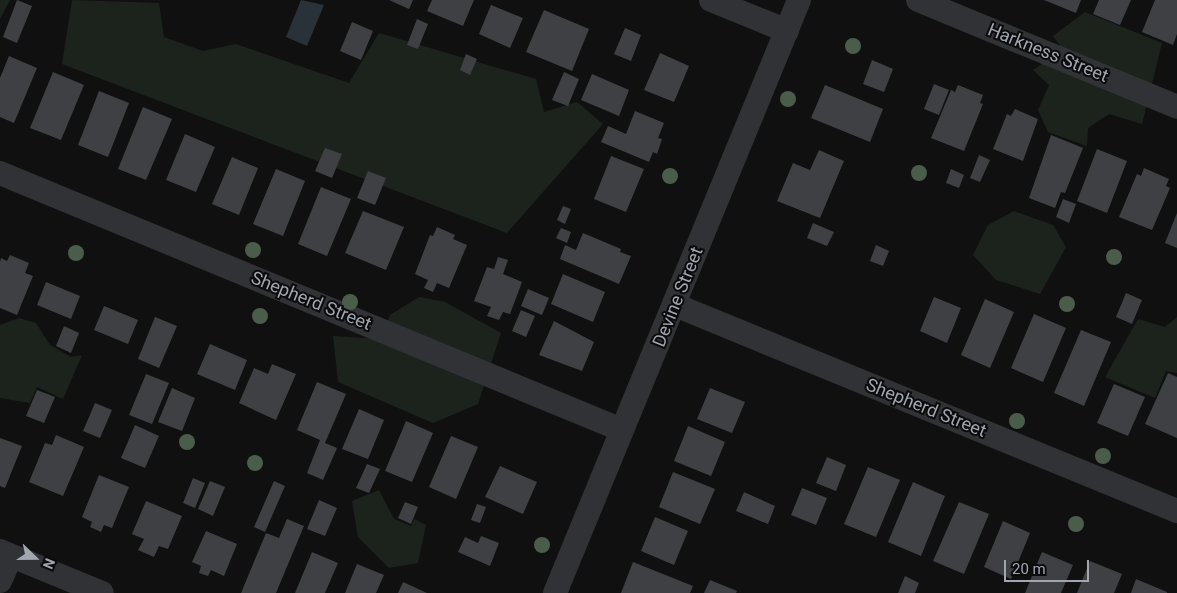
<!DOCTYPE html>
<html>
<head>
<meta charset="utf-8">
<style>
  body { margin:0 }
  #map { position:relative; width:1177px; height:593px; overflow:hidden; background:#101011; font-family:Roboto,sans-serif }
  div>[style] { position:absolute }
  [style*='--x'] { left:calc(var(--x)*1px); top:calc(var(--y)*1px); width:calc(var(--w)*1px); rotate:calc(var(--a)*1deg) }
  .green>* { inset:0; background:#1c231d }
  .water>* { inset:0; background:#2a3239 }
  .building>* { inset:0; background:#3f4044 }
  .street>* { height:24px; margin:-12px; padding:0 12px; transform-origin:12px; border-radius:12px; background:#313236 }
  .trees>* { width:16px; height:16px; margin:-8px; border-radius:50%; background:#4a5d4b }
  span { translate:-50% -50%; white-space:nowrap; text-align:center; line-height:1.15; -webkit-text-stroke:4px #0b0b0c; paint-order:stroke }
  .street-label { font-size:18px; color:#a1a6b1 }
  .north { position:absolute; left:10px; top:533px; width:50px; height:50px; -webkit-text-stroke:4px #0b0b0c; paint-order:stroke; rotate:112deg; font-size:14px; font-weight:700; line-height:20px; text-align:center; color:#a1a6b1 }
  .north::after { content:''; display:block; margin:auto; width:18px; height:22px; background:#a1a6b1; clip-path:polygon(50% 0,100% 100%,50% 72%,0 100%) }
  .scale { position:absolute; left:1004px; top:560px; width:85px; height:22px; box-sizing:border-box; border:2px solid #a1a6b1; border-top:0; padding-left:6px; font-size:15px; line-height:18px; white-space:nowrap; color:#a1a6b1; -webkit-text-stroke:4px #0b0b0c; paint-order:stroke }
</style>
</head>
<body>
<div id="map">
  <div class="green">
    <div style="clip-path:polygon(0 0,10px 0,0 19px)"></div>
    <div style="clip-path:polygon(72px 0,159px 3px,164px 37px,203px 51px,236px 44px,349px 83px,379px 33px,536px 79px,544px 112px,577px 102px,603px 124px,507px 233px,62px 64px)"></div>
    <div style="clip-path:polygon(1085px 12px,1162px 43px,1142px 124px,1109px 114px,1088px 128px,1087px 146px,1048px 132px,1038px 110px,1049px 85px,1033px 70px,1063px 50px,1053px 36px)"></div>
    <div style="clip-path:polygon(1014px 211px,1053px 225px,1066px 247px,1040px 294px,996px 280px,973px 255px,988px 225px)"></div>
    <div style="clip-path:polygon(419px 297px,445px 302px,501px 333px,478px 404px,433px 423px,338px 382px,333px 336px,381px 339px,390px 315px)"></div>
    <div style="clip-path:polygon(1177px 317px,1177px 373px,1166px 371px,1155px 398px,1105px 377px,1138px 319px,1165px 327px)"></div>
    <div style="clip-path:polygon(19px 318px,36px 323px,50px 345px,71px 357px,82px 355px,63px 399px,37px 387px,30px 403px,0 398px,0 325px)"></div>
    <div style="clip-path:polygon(379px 490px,394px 519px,411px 526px,414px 519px,426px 525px,418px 563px,389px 568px,358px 537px,352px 501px)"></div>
  </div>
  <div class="water">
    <div style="clip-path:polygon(301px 0,324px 5px,307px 46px,286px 37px)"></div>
  </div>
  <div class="building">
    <div style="clip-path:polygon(17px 0,32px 6px,17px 43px,3px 37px)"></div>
    <div style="clip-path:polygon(389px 0,413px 0,409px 9px)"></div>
    <div style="clip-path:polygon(432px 0,474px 0,463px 26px,427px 11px)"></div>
    <div style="clip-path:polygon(1044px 0,1081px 0,1076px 13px)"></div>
    <div style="clip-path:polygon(1099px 0,1131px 0,1120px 25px,1093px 14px)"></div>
    <div style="clip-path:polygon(1155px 0,1177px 0,1177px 34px,1173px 45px,1142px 32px)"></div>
    <div style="clip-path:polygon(491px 5px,523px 18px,510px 48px,479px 34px)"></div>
    <div style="clip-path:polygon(544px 10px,589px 29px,572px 71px,526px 52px)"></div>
    <div style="clip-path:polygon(417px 19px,428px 24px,418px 49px,407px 45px)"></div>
    <div style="clip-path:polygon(352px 22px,373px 31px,361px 60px,340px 51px)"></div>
    <div style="clip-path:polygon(625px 28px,641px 35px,631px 61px,614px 54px)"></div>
    <div style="clip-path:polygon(660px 53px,689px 66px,674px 102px,644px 90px)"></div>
    <div style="clip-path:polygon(466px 54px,477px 59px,470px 75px,460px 70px)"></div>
    <div style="clip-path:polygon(9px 56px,37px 68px,14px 123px,0 117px,0 78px)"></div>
    <div style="clip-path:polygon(872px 60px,893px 69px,884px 92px,863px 84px)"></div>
    <div style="clip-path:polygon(53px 72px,84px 85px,61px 140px,30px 128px)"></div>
    <div style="clip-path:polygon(564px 72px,579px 79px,568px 106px,552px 100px)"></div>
    <div style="clip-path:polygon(592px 74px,629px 90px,619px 116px,581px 100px)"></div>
    <div style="clip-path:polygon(934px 84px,949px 90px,939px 115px,924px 109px)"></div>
    <div style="clip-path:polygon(825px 85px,883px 109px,870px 142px,811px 118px)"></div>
    <div style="clip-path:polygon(958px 85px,983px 95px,980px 103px,983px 104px,964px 151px,931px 138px,951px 90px,955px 92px)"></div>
    <div style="clip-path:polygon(99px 91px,129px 103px,108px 157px,78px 145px)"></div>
    <div style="clip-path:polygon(143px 107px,172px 119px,146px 180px,118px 169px)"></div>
    <div style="clip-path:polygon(1015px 109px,1038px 119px,1023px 161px,993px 149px,1007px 114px,1011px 116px)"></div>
    <div style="clip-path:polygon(635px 111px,664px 123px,658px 138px,662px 139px,657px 154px,653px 152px,649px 162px,601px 142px,608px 126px,626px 134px)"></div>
    <div style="clip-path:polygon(185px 134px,215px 147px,196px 192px,166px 180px)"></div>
    <div style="clip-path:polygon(1051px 135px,1083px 148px,1065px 193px,1061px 192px,1055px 208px,1029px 198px)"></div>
    <div style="clip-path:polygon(325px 148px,342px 154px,332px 178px,315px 171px)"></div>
    <div style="clip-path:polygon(1097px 149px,1127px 161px,1107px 213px,1077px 201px)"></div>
    <div style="clip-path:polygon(819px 150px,844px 161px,820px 218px,777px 201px,793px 163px,810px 170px)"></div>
    <div style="clip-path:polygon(979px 155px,990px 160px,980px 182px,970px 178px)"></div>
    <div style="clip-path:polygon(611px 156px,644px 169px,626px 212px,594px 199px)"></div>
    <div style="clip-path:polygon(232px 157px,258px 168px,239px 215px,212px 204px)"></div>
    <div style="clip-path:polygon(1144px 168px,1169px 179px,1166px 186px,1170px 188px,1152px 230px,1119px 217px,1137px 174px,1141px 176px)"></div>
    <div style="clip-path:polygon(276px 169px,305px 181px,283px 236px,253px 224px)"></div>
    <div style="clip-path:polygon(951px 169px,964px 175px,959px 188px,946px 183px)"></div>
    <div style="clip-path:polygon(368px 171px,386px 178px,375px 205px,357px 198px)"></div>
    <div style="clip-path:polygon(321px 187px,351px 199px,327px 256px,298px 244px)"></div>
    <div style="clip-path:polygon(1063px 199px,1076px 204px,1069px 223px,1056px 217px)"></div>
    <div style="clip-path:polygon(563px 206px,571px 209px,565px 224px,557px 220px)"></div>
    <div style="clip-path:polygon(363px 211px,404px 227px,386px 270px,345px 253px)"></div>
    <div style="clip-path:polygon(1177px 213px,1177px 248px,1165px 243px)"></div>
    <div style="clip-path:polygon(813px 223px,834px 232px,827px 246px,807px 238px)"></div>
    <div style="clip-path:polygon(437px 227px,455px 235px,453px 239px,467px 245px,449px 288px,437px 283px,433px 292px,424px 288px,428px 280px,415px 274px,430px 235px,433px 236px)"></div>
    <div style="clip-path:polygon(561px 228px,571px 232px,567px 243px,556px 238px)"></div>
    <div style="clip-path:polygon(583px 233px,621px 249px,620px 252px,631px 256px,619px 284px,560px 259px,565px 245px,576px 250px)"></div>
    <div style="clip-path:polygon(876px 245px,889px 251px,883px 266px,870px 261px)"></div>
    <div style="clip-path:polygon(10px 255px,29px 263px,25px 273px,33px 276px,17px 315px,0 308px,0 262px,1px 258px,7px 261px)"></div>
    <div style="clip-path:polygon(498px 257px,508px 260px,503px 274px,522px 282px,510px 314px,503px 312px,499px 320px,487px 316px,491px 307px,474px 301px,487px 267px,494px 269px)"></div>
    <div style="clip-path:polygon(563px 274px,605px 292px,593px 322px,551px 304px)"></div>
    <div style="clip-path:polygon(46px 282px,80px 296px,71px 319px,37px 305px)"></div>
    <div style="clip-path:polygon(528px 289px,549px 298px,542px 315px,521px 306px)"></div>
    <div style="clip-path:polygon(1126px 293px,1142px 300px,1132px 324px,1116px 317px)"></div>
    <div style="clip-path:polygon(934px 297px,961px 308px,947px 343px,920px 331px)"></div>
    <div style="clip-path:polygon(985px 299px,1014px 312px,990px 368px,961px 355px)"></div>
    <div style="clip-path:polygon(104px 306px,138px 320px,128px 344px,94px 330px)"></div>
    <div style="clip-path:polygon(521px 310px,535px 316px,526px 337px,512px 331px)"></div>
    <div style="clip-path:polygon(1034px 314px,1066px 328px,1043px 382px,1011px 368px)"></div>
    <div style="clip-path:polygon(155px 317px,177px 326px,159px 368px,138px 359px)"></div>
    <div style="clip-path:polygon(554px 321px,594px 342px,582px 371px,539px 355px)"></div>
    <div style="clip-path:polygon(64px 326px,79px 333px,71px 353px,56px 346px)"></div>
    <div style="clip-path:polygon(1081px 330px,1111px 342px,1084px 406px,1054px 393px)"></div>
    <div style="clip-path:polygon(210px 344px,247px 360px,235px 390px,197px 374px)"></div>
    <div style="clip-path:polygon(272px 364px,296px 374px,276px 420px,239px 403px,254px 368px,268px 374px)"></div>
    <div style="clip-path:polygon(1168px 373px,1177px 377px,1177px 438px,1145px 424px)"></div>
    <div style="clip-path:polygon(146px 374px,169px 383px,152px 424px,129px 415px)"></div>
    <div style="clip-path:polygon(317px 382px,346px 394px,325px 443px,337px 448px,323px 480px,307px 473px,320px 440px,297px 430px)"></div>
    <div style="clip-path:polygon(1114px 384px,1145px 397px,1128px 436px,1097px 423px)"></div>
    <div style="clip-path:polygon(172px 388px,195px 398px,182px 431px,158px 422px)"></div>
    <div style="clip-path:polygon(710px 388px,745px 402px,732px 433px,697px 419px)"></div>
    <div style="clip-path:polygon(37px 390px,55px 397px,44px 423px,26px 416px)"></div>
    <div style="clip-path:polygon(95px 403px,112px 410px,100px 438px,83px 431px)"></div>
    <div style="clip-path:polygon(359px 409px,384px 420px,368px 459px,342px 449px)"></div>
    <div style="clip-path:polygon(406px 421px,433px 433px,412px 482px,385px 471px)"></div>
    <div style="clip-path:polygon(135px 425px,159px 436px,145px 468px,121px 458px)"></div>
    <div style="clip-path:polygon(688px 426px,725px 442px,711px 476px,674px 461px)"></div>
    <div style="clip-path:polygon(56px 435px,84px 447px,63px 496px,29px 482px,45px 443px,52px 445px)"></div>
    <div style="clip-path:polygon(451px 436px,478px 447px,456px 499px,429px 487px)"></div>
    <div style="clip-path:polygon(0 438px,22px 446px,5px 488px,0 486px)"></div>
    <div style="clip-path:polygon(827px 457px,846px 465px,836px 491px,816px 483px)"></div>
    <div style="clip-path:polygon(367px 464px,380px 469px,369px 493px,356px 488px)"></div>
    <div style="clip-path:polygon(500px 466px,537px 482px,523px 514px,485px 497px)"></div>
    <div style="clip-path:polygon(868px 467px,900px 480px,876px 537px,844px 524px)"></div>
    <div style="clip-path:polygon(673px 472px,715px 489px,700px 524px,659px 507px)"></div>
    <div style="clip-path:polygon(99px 475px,129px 487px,112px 528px,104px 525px,101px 532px,90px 527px,92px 522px,82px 517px)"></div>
    <div style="clip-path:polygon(193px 478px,205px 483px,195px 508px,183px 503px)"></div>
    <div style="clip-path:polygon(210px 481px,225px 487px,213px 516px,198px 509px)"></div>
    <div style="clip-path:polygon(274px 481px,285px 486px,265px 532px,254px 527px)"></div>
    <div style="clip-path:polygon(913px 482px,945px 496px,921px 556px,888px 542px)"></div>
    <div style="clip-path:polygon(802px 488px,827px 498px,816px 525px,791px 515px)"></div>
    <div style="clip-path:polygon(744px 492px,775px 506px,768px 524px,736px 511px)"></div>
    <div style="clip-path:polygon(319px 500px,337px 508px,325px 536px,307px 529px)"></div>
    <div style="clip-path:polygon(146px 501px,182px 516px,168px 549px,159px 546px,154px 557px,138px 550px,144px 539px,132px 534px)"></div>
    <div style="clip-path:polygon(405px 502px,418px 507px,411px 524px,398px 518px)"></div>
    <div style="clip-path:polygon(959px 502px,989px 514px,964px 574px,933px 561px)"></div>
    <div style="clip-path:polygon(477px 504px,486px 507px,480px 523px,471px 520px)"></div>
    <div style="clip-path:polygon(655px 517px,688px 531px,674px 565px,641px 551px)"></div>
    <div style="clip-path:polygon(287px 519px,304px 526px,276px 593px,241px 593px,266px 533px,279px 538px)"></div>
    <div style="clip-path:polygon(1003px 521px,1030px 533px,1011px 579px,984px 567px)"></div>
    <div style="clip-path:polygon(206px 531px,237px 544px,224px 576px,211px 570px,208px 576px,199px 573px,201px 566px,192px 562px)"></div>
    <div style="clip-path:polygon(481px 536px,499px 543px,490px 566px,458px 552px,465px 537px,478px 543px)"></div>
    <div style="clip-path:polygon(312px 552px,338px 563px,325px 593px,295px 593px)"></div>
    <div style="clip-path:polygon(1042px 552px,1073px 565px,1061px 593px,1025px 593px)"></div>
    <div style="clip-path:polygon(1090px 561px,1122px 574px,1114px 593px,1077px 593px)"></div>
    <div style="clip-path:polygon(633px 562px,693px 586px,690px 593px,621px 593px)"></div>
    <div style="clip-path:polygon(357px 564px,384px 575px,376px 593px,345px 593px)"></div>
    <div style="clip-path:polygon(905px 576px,919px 583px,915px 593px,898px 593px)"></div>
    <div style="clip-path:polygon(1136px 579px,1167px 592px,1167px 593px,1131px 593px)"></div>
    <div style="clip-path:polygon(710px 580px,737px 591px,736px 593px,704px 593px)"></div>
    <div style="clip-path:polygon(403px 582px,427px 593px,398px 593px)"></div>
  </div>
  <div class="street">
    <div style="--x:711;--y:0;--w:82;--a:22.2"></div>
    <div style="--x:918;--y:0;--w:280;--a:22.4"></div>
    <div style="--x:0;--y:173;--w:673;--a:22.45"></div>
    <div style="--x:675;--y:305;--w:543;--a:22.31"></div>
    <div style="--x:0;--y:551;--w:110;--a:22.4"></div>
    <div style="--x:0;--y:581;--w:27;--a:-66"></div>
    <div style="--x:555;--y:593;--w:641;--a:-67.63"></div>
  </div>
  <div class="trees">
    <div style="left:853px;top:46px"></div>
    <div style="left:788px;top:99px"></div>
    <div style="left:919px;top:173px"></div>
    <div style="left:670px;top:176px"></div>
    <div style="left:253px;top:250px"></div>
    <div style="left:76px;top:253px"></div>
    <div style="left:1114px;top:257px"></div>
    <div style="left:350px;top:302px"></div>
    <div style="left:1067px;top:304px"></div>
    <div style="left:260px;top:316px"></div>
    <div style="left:1017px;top:421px"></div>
    <div style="left:187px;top:442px"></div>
    <div style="left:1103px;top:456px"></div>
    <div style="left:255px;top:463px"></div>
    <div style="left:1076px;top:524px"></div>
    <div style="left:542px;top:545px"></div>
  </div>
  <div class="street-label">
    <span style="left:1048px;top:53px;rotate:22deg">Harkness Street</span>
    <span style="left:678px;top:297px;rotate:-68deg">Devine Street</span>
    <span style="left:311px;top:301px;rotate:22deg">Shepherd Street</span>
    <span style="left:926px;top:408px;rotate:22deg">Shepherd Street</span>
  </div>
  <div class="north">N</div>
  <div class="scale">20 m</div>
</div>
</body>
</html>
